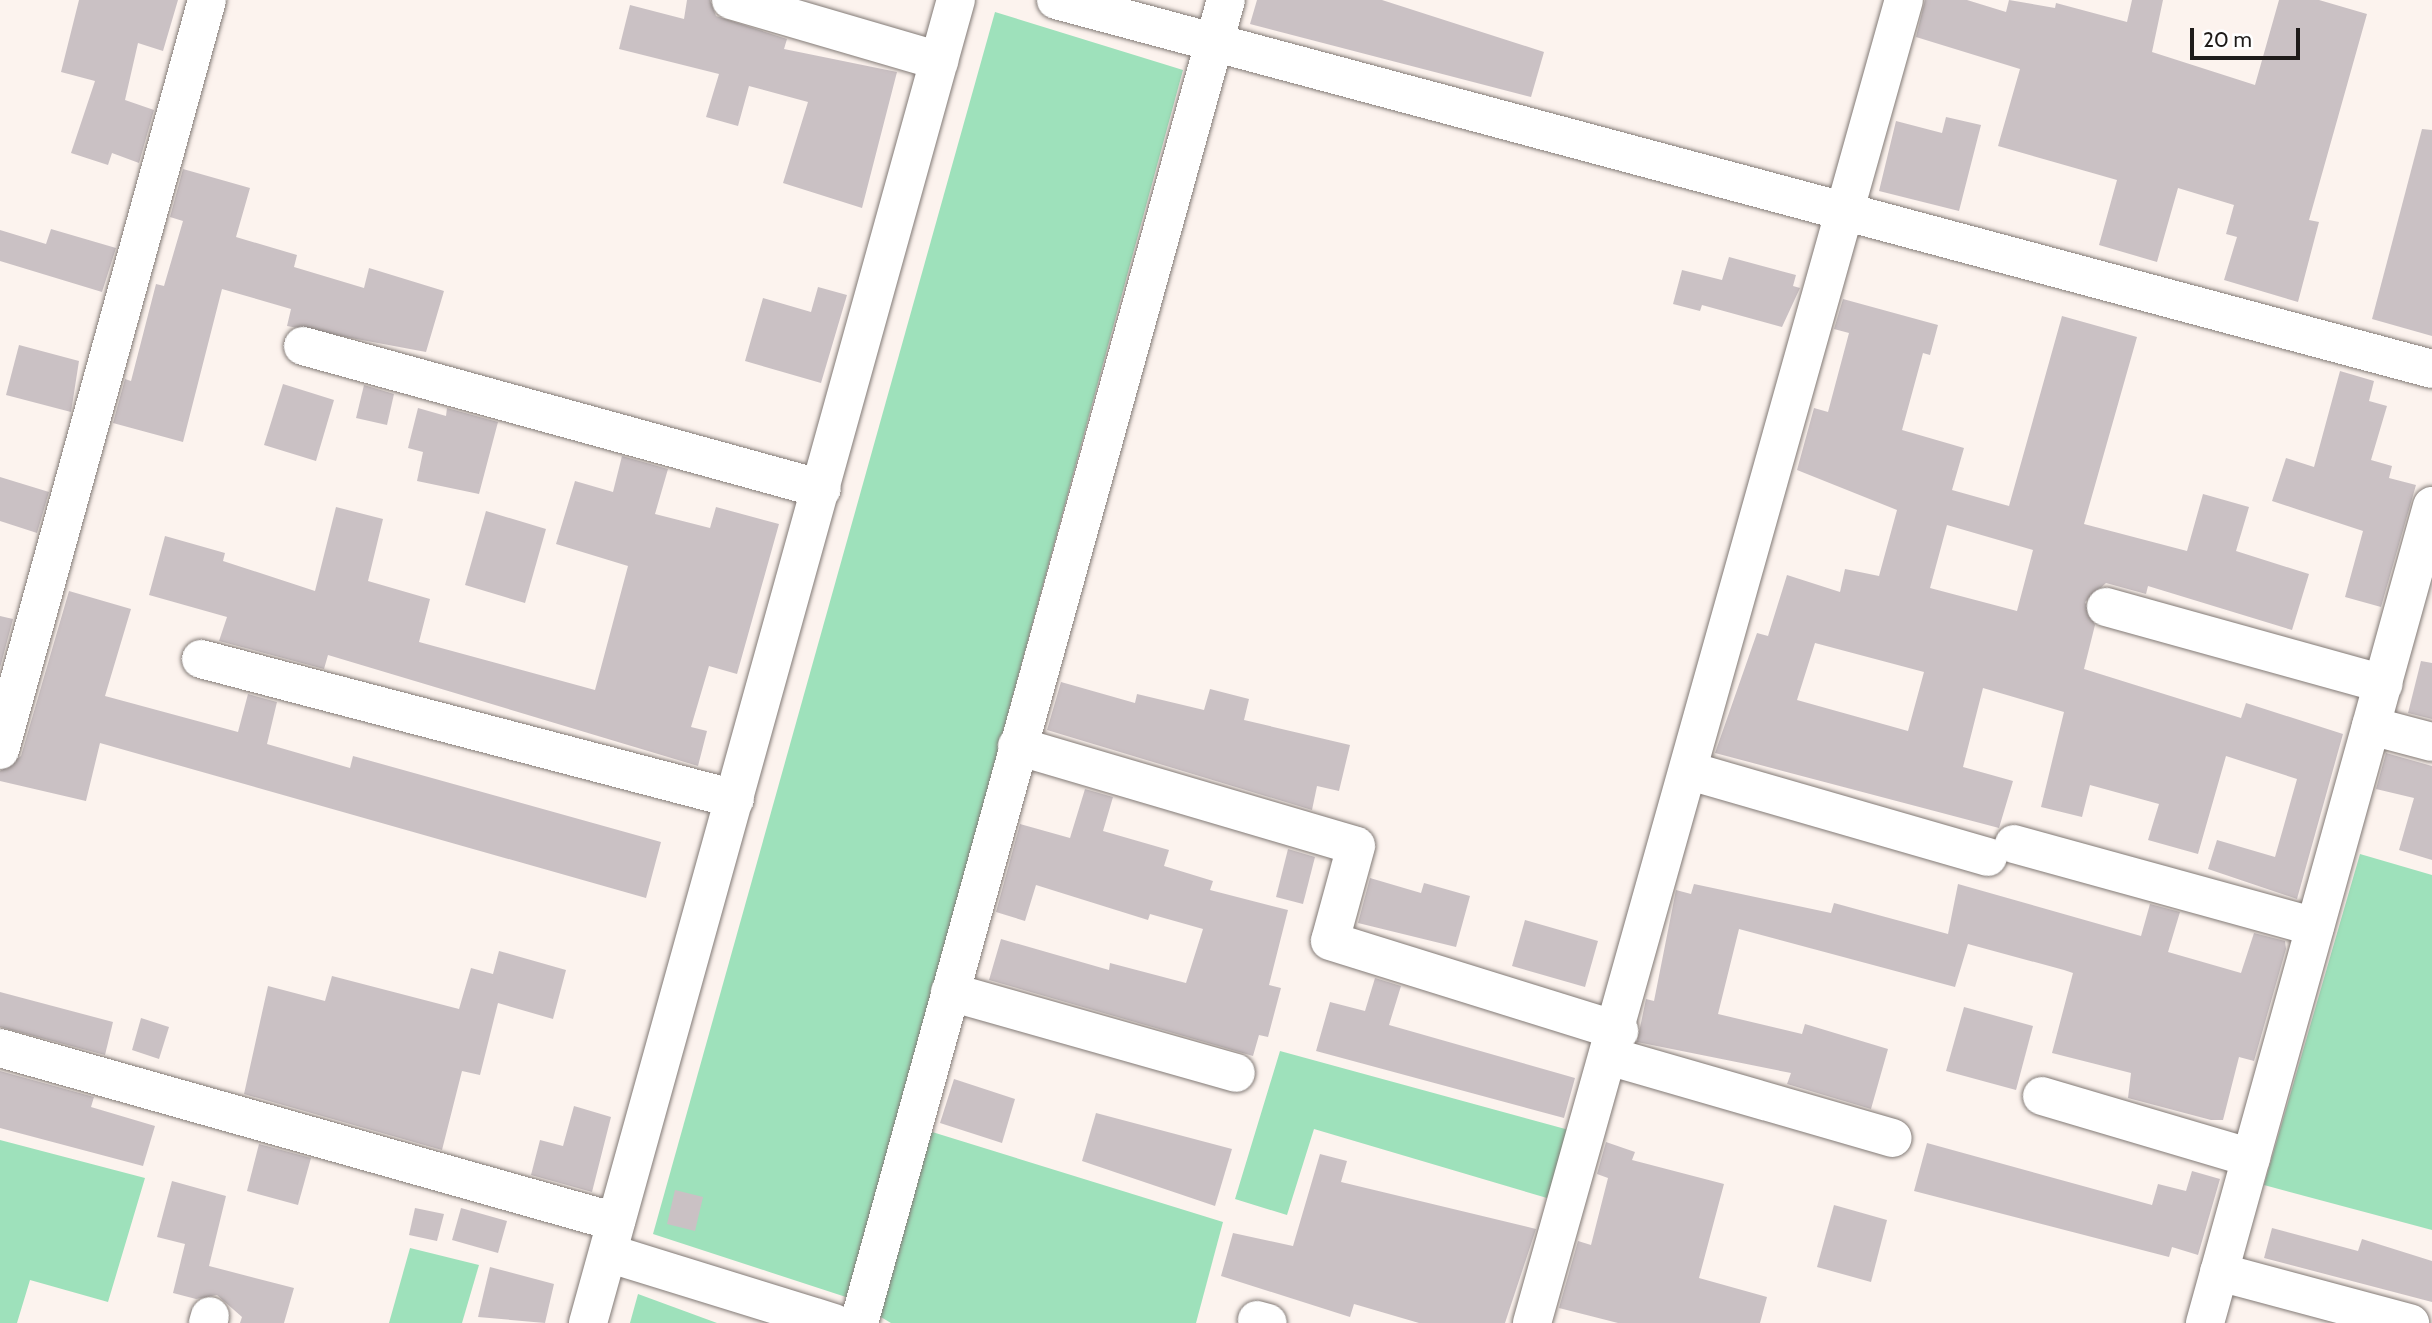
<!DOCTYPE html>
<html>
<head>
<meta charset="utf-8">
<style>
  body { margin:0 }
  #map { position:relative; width:2432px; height:1323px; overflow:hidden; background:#fcf3ee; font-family:Cabin,sans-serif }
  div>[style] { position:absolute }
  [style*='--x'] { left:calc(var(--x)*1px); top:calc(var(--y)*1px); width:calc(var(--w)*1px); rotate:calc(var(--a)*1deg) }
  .green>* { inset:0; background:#9ee1bb }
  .building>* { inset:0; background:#cac1c4 }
  .roads { filter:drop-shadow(0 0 2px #827a76) drop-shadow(0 0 2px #827a76) }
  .street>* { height:38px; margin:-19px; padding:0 19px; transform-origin:19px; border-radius:19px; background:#fff }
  span { translate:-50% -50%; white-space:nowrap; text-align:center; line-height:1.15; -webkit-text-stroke:5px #fff; paint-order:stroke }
  .scale { position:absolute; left:2190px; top:28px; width:110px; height:32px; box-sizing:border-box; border:4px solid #1e1b19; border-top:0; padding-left:9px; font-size:21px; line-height:24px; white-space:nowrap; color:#1e1b19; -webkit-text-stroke:5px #fff; paint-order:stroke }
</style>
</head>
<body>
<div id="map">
  <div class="green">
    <div style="clip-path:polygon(995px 12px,1183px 70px,849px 1298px,653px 1234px)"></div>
    <div style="clip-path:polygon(2360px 854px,2432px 875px,2432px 1230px,2264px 1185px)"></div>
    <div style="clip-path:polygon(1280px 1051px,1569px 1130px,1547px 1198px,1314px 1129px,1287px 1215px,1235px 1199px)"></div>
    <div style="clip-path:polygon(929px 1131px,1223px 1222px,1196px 1323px,891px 1323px,874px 1313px)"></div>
    <div style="clip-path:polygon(0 1140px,145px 1178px,108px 1302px,30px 1280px,17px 1323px,0 1323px)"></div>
    <div style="clip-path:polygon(410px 1248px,479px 1265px,462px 1323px,389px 1323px)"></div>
    <div style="clip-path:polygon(638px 1294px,717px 1323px,630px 1323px)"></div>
  </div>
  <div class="building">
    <div style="clip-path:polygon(79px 0,178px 0,163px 51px,138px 43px,125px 100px,154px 110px,139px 163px,112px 153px,108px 165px,71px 153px,95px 81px,61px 72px)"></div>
    <div style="clip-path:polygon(687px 0,710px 0,716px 16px,787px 39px,784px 49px,897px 72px,862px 208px,783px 183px,808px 102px,749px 86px,738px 126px,706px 117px,719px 74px,619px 49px,630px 5px,684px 19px)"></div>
    <div style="clip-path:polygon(1257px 0,1382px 0,1544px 52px,1531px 97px,1250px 24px)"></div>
    <div style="clip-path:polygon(1925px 0,1967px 0,2006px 12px,2009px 0,2055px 8px,2056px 3px,2127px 22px,2132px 0,2163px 0,2152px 52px,2255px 85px,2279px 0,2319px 0,2367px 14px,2309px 220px,2319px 222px,2298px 302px,2224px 280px,2237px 237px,2226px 234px,2234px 205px,2178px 188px,2157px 262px,2099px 245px,2117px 180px,1998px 146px,2020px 69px,1916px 37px)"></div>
    <div style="clip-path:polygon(1946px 117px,1981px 125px,1959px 211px,1879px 191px,1896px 121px,1942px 133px)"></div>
    <div style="clip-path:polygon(2422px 129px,2432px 130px,2432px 336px,2372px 319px)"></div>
    <div style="clip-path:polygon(183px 169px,250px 188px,236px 237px,297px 255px,294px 267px,364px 288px,369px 268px,444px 291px,426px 352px,287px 326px,291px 309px,222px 289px,183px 442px,113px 423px,125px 379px,131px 381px,156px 284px,164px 286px,183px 221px,170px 217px)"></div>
    <div style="clip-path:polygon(51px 229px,116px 248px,102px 292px,0 261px,0 230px,46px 244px)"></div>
    <div style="clip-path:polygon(1729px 257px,1796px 275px,1793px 286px,1800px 288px,1782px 327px,1702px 305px,1700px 311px,1673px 304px,1682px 270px,1722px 280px)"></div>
    <div style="clip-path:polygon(818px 287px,847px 295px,821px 383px,745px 361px,763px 298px,811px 312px)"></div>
    <div style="clip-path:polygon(evenodd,1843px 299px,1938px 325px,1930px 355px,1923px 353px,1902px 430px,1964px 448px,1952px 490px,2009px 506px,2062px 316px,2137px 337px,2084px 524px,2187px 551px,2203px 494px,2249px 507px,2236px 551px,2309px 574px,2292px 630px,2148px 586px,2146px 594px,2106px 583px,2085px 602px,2095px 625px,2084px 669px,2241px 718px,2246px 703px,2343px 734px,2297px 899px,2208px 869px,2217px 840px,2275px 857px,2297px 779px,2226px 756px,2198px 854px,2148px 840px,2159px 804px,2090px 785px,2082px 817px,2041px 807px,2064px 712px,1983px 688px,1963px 767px,2013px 781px,1999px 828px,1715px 753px,1757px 633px,1768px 636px,1787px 575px,1840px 592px,1845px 569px,1879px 576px,1897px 510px,1797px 470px,1814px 408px,1828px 412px,1849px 333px,1834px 329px,1843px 299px,1947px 525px,2033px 550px,2017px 611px,1930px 588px,1947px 525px,1843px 299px,1815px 643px,1924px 672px,1908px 731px,1797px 700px,1815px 643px)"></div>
    <div style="clip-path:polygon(19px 345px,79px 361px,71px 412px,6px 395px)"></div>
    <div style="clip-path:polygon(2340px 371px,2374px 381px,2369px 401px,2387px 406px,2371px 460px,2392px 466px,2389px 478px,2416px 485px,2381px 607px,2345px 597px,2363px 531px,2272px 501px,2286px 458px,2314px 467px)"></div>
    <div style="clip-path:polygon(283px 384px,334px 400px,316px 461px,264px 445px)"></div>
    <div style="clip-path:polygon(364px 385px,394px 394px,387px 425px,356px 418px)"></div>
    <div style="clip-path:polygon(418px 408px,446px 416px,447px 408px,498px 422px,479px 494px,417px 481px,423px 452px,408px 448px)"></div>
    <div style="clip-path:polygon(622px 456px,668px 469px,655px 514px,710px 528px,716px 507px,779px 524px,737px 674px,709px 666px,691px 727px,707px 731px,698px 766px,328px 655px,324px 669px,219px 641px,227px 617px,149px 595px,165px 536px,225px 553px,223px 561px,315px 591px,336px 507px,383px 519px,368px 581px,430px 599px,419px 642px,595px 690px,628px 566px,556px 544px,575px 481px,613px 492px)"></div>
    <div style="clip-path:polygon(0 477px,49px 492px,37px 533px,0 521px)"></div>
    <div style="clip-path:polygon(486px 511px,546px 529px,525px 603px,465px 585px)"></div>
    <div style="clip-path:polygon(69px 591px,131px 609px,105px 696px,238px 732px,248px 694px,277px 702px,267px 744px,350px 768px,353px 756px,661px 842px,646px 898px,100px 743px,86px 801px,0 781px,0 771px,21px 756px)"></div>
    <div style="clip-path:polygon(0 616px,13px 619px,0 668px)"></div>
    <div style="clip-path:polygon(2421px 661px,2432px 663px,2432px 719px,2408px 713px)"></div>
    <div style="clip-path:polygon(1061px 682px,1135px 703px,1137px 694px,1204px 710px,1210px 689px,1249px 699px,1244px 720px,1350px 745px,1339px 791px,1317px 786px,1312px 810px,1047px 730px)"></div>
    <div style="clip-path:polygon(2386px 753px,2432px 766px,2432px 860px,2399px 850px,2414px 798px,2376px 789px)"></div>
    <div style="clip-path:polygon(1085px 789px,1113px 797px,1103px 831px,1169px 850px,1164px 866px,1213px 881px,1210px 890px,1288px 910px,1269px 985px,1281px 988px,1268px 1037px,1259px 1035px,1253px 1056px,989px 980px,1001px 939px,1109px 970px,1110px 963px,1186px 983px,1203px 929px,1150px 914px,1148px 920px,1036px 885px,1025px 921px,996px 912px,1020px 824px,1070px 838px)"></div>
    <div style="clip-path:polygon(1288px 849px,1315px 857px,1303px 904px,1276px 897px)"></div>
    <div style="clip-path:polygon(1370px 878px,1421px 893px,1424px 883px,1470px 896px,1456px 947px,1358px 923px)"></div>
    <div style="clip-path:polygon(1694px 884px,1831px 913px,1834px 903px,1948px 934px,1958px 884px,2141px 936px,2150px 904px,2180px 912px,2168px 952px,2241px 973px,2254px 933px,2285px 941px,2286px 949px,2254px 1061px,2239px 1057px,2223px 1120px,2211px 1120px,2128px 1098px,2131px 1073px,2052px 1053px,2073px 973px,2064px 970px,1968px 944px,1955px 987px,1739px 929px,1718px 1014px,1802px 1034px,1805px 1024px,1888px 1049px,1871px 1109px,1787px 1084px,1791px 1073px,1637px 1042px,1646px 999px,1654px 1001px,1676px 890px,1691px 894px)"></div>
    <div style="clip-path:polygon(1525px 920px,1598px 941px,1585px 987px,1512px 966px)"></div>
    <div style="clip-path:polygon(499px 951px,566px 970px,553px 1019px,498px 1003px,480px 1075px,462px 1071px,442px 1150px,244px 1094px,268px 986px,325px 1001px,332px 976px,459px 1009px,471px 968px,493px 974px)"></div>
    <div style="clip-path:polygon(1375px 978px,1401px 986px,1389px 1025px,1575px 1078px,1564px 1118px,1316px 1051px,1330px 1002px,1365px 1011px)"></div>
    <div style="clip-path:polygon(0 992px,113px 1022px,105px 1055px,0 1027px)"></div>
    <div style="clip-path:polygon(1964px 1007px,2033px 1026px,2016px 1090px,1946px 1071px)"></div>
    <div style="clip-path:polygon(141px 1018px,169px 1027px,159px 1059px,132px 1050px)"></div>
    <div style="clip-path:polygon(0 1071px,94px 1097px,91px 1107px,155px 1126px,143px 1166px,0 1128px)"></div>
    <div style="clip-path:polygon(954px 1079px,1015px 1099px,1002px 1143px,940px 1123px)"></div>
    <div style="clip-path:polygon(574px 1106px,611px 1117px,592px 1192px,531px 1175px,540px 1140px,563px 1146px)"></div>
    <div style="clip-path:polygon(1096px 1113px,1232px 1149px,1215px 1206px,1082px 1161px)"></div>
    <div style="clip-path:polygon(1606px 1142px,1635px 1152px,1632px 1160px,1724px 1184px,1699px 1278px,1767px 1297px,1760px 1323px,1618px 1323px,1559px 1308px,1578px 1241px,1591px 1245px,1608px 1178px,1597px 1174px)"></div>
    <div style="clip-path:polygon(1927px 1143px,2152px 1205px,2158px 1184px,2186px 1191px,2192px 1171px,2220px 1179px,2198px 1255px,2172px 1247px,2169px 1257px,1914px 1191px)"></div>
    <div style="clip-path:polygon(259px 1144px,311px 1158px,298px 1205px,247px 1191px)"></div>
    <div style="clip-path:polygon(1320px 1154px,1347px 1161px,1341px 1182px,1536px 1229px,1505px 1323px,1419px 1323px,1354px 1304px,1350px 1317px,1221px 1276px,1233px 1233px,1293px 1246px)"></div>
    <div style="clip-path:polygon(172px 1181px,226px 1196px,209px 1266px,294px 1288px,284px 1323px,240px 1323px,242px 1317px,217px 1295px,196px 1299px,173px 1293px,185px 1244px,157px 1237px)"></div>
    <div style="clip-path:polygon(675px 1190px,703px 1197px,695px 1231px,667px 1224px)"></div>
    <div style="clip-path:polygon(1834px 1205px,1887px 1220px,1871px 1282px,1817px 1267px)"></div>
    <div style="clip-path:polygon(415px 1208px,444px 1214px,437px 1241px,409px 1235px)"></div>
    <div style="clip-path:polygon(461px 1208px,507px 1221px,498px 1253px,452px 1240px)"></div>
    <div style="clip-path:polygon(2272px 1228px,2358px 1251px,2362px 1239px,2432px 1261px,2432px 1302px,2264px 1258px)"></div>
    <div style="clip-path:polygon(490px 1267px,554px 1284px,545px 1323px,478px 1317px)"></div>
  </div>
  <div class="roads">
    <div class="street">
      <div style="--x:731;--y:0;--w:217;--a:16.3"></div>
      <div style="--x:1056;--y:0;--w:1425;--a:15.01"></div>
      <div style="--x:303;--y:346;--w:538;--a:15.4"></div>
      <div style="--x:2106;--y:607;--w:288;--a:15.5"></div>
      <div style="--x:201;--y:659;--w:552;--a:14.69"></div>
      <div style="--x:2371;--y:726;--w:63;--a:14.7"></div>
      <div style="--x:1017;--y:746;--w:353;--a:16.4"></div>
      <div style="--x:1356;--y:846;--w:98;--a:105.3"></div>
      <div style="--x:1330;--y:941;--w:303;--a:17.3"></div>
      <div style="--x:0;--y:750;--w:778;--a:-74.57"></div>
      <div style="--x:1690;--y:771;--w:310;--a:16.1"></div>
      <div style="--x:2014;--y:844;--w:312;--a:15.4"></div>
      <div style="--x:950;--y:992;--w:297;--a:15.8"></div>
      <div style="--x:0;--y:1048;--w:640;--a:15.77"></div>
      <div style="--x:1612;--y:1057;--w:292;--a:16.1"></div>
      <div style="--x:2042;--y:1096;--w:218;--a:16.5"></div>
      <div style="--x:608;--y:1253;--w:237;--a:17.2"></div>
      <div style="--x:2219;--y:1272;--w:198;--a:15"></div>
      <div style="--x:1257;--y:1320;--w:11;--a:15"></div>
      <div style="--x:208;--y:1323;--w:7;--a:-74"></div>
      <div style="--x:588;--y:1323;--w:1373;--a:-74.46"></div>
      <div style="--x:859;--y:1323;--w:1373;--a:-74.5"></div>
      <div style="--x:1532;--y:1323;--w:1374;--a:-74.3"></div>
      <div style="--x:2205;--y:1323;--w:848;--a:-74.47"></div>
    </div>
  </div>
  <div class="scale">20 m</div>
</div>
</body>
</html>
